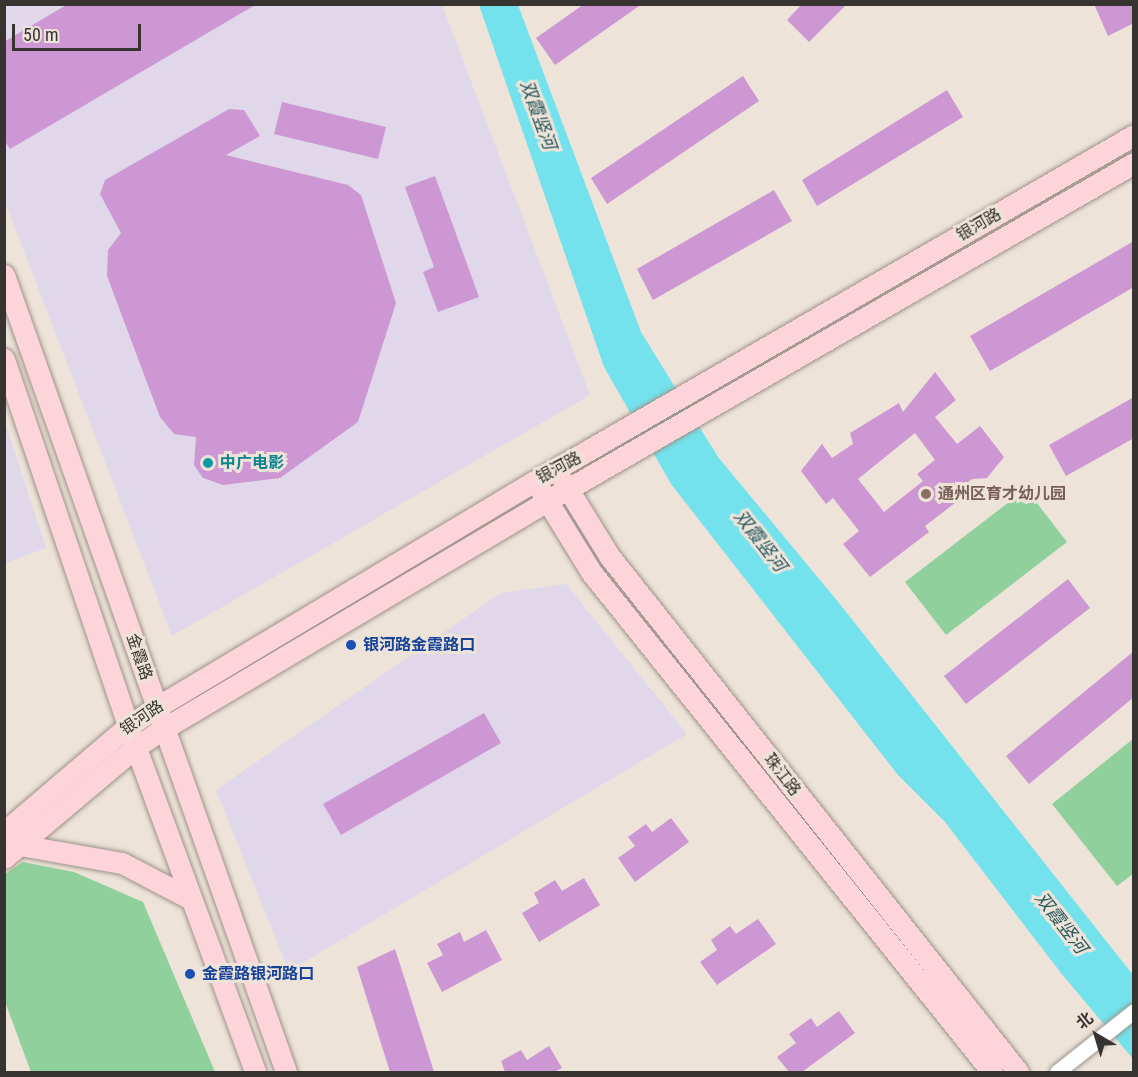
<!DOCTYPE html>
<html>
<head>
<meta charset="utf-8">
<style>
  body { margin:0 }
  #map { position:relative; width:1138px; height:1077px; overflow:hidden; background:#ede3d9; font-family:"Roboto Condensed","Noto Sans SC",sans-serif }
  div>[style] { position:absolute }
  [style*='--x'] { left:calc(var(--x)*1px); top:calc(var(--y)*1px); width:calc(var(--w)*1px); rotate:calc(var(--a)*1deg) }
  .commercial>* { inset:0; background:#e0d7eb }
  .green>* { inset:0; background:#90d09c }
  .water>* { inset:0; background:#73e2ed }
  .building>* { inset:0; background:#cd97d3 }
  .roads { filter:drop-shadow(0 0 2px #9c9389) drop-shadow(0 0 2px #9c9389) }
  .street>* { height:15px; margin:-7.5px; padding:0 7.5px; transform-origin:7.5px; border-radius:7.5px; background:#fff }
  .secondary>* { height:21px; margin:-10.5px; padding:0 10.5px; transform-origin:10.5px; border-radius:10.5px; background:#fed4db }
  .dots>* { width:16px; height:16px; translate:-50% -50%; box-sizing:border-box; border:3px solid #ede3d9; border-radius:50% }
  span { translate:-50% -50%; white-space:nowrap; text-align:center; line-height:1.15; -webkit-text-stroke:6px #ede3d9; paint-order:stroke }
  .street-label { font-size:16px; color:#373330 }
  .culture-label { font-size:16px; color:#0d838f; font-weight:700 }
  .left { translate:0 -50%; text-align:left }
  .education-label { font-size:16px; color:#785e54; font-weight:700 }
  .transit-label { font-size:16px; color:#164399; font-weight:700 }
  .water-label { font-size:18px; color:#27585d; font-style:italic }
  .frame { position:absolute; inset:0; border:6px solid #373330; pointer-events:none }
  .north { position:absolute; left:1066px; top:1005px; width:60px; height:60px; -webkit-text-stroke:4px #ede3d9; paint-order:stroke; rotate:322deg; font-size:16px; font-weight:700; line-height:24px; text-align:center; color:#373330 }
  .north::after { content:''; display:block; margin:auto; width:21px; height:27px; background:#373330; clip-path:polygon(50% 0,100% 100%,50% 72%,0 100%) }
  .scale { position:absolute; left:12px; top:24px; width:129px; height:27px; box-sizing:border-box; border:3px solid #373330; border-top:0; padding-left:8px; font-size:18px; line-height:21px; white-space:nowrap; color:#373330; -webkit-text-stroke:4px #ede3d9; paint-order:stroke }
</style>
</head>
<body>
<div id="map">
  <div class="commercial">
    <div style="clip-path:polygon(4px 5px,442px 5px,590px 395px,172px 636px,5px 202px)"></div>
    <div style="clip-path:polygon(4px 419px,46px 548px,5px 563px,4px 563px)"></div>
    <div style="clip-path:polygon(566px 584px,687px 734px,289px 971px,216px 790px,501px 593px)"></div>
  </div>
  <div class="green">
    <div style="clip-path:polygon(1026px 489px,1067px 542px,946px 635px,905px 582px)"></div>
    <div style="clip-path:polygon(1133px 739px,1133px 874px,1117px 886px,1052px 804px)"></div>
    <div style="clip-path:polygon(23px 862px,74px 872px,143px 902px,215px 1072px,31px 1072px,4px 999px,5px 874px)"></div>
  </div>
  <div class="water">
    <div style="clip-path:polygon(479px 5px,518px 5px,641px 332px,718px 457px,839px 603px,1133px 975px,1133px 1059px,1061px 973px,945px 822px,898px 775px,671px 484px,604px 367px)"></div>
  </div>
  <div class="building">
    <div style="clip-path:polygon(68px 4px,257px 4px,10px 149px,4px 140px,4px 42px)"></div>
    <div style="clip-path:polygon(584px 4px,642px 4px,555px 65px,536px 38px)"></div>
    <div style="clip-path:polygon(802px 4px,847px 4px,809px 42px,787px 20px)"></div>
    <div style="clip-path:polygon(1094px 4px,1134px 4px,1134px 23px,1108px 36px)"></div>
    <div style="clip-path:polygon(743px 76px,759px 101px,607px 204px,591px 178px)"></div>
    <div style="clip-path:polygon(947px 90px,963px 117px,817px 206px,802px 180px)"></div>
    <div style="clip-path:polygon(282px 102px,386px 127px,378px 159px,274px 134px)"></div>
    <div style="clip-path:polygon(229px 109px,244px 110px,260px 136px,226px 155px,348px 185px,361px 195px,396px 303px,358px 422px,280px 478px,223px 485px,203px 478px,194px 465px,196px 437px,174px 434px,160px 417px,107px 276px,108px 250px,121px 233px,100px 194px,105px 180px)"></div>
    <div style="clip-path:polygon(435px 176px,479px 297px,438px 312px,423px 272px,434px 267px,405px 187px)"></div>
    <div style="clip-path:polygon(774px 190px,792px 221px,653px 300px,637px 269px)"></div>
    <div style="clip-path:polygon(1134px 241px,1134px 287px,990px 371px,970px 336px)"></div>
    <div style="clip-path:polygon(evenodd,935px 372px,956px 400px,935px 417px,957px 444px,980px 426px,1004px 457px,987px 478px,972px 479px,950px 496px,955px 503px,925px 526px,929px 532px,870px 577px,843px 544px,859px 531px,833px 498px,826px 504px,801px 471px,822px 444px,832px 458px,853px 444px,850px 433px,899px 403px,903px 412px,935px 372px,915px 433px,935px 460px,917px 474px,923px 481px,884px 512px,858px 479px,915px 433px)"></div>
    <div style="clip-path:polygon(1134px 397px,1134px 438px,1066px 476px,1049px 445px)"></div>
    <div style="clip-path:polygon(1068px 579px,1090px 608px,966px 704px,944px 676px)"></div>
    <div style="clip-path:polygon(1134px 651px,1134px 697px,1029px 784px,1006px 756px)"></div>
    <div style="clip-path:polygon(484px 713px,501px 743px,341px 835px,323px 804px)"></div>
    <div style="clip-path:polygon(671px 818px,689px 842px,635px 882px,618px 858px,635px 846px,628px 837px,646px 824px,652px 832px)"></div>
    <div style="clip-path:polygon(584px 878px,600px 905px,539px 942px,522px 913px,539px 903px,534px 893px,555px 880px,562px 891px)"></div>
    <div style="clip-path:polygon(758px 919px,776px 944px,717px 985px,700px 962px,717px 950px,711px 940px,730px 926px,736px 934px)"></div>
    <div style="clip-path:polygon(486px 930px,502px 960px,442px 992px,427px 963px,443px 955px,437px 944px,460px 932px,464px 942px)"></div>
    <div style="clip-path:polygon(395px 949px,406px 983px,434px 1072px,390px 1072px,357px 967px)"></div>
    <div style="clip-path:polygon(839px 1011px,855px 1033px,802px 1072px,789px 1072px,777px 1057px,796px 1043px,789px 1034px,811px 1018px,817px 1027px)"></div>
    <div style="clip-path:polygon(549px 1046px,562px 1068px,554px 1072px,505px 1072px,501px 1061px,521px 1050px,527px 1060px)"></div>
  </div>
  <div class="roads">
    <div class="street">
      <div style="--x:1057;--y:1072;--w:98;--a:-38.4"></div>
    </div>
    <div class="secondary">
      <div style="--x:4;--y:275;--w:845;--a:70.51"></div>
      <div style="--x:4;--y:359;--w:387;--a:71.3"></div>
      <div style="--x:128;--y:726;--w:369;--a:69.8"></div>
      <div style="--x:563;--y:481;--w:89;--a:58.3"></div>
      <div style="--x:610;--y:557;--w:657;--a:51.61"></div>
      <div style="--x:540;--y:489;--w:97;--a:58.4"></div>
      <div style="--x:591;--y:572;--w:641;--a:51.27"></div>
      <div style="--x:4;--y:832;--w:163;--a:-40.5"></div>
      <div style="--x:128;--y:726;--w:35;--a:-33"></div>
      <div style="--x:157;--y:707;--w:440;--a:-30.9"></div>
      <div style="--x:535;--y:481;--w:692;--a:-30.01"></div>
      <div style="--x:20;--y:845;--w:104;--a:10"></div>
      <div style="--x:122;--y:863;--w:78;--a:27.6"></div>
      <div style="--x:4;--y:858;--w:172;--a:-40.1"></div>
      <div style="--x:136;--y:747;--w:32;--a:-34"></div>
      <div style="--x:163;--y:729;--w:447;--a:-30.7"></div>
      <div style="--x:547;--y:501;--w:677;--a:-29.93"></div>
    </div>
  </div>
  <div class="dots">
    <div style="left:208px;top:463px;background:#0f9aa8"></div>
    <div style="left:926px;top:494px;background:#8d6e63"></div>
    <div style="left:351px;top:645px;background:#1a4fb4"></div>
    <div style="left:190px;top:974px;background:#1a4fb4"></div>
  </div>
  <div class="street-label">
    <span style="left:979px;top:225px;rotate:-30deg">银河路</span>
    <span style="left:559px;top:468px;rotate:-28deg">银河路</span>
    <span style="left:139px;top:657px;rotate:71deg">金霞路</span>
    <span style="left:142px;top:718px;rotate:-34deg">银河路</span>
    <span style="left:782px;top:775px;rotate:52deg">珠江路</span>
  </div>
  <div class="culture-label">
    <span class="left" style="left:220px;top:463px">中广电影</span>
  </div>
  <div class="education-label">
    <span class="left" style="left:938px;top:494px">通州区育才幼儿园</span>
  </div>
  <div class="transit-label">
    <span class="left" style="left:363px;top:645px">银河路金霞路口</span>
    <span class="left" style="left:202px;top:974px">金霞路银河路口</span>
  </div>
  <div class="water-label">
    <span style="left:538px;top:115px;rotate:70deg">双霞竖河</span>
    <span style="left:760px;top:541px;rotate:52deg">双霞竖河</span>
    <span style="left:1061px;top:923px;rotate:52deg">双霞竖河</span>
  </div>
  <div class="frame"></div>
  <div class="north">北</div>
  <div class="scale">50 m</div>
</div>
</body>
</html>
